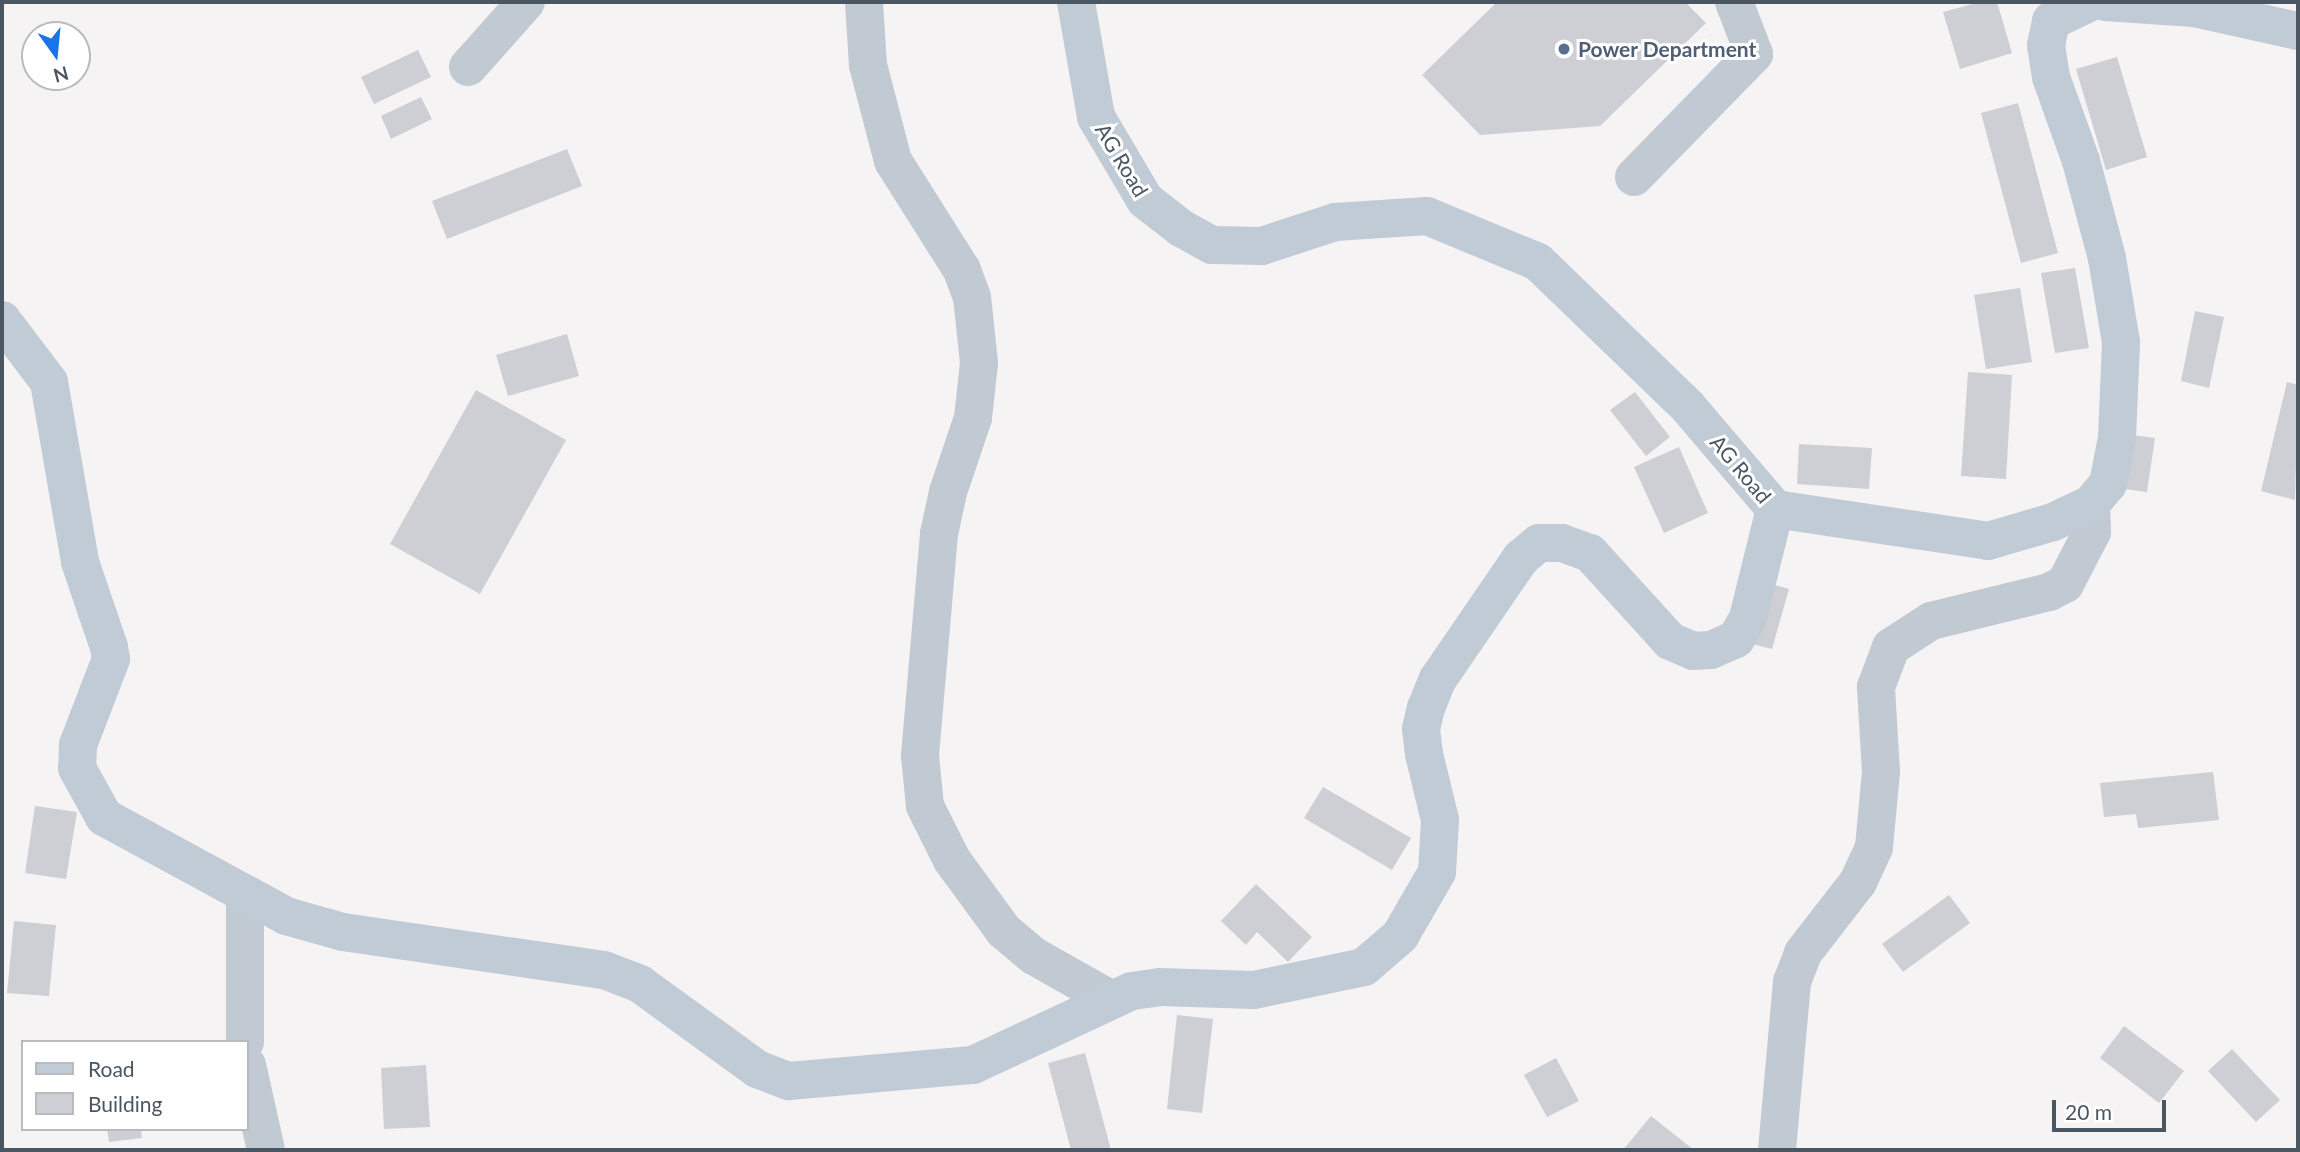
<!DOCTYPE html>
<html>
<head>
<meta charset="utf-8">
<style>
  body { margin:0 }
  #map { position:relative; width:2300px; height:1152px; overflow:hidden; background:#f5f3f3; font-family:Lato,sans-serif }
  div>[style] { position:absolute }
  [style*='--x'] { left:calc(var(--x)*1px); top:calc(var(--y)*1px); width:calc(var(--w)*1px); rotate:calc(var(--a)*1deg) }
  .building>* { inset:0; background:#cdcfd5 }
  .street>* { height:38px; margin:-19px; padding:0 19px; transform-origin:19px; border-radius:19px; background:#c1cad2 }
  .secondary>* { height:38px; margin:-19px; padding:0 19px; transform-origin:19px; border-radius:19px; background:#c1cbd6 }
  .dots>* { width:19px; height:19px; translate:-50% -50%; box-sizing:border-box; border:4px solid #fff; border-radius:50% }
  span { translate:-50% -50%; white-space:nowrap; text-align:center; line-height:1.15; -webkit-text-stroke:6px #fff; paint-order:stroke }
  .service-label { font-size:21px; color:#4e5e75; font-weight:700 }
  .left { translate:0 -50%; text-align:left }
  .street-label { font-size:21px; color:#4a5661 }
  .frame { position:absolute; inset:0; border:4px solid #4a5661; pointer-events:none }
  .legend { position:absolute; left:21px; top:1040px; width:228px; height:91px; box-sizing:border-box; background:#fff; border:2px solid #b7bbc0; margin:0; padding:9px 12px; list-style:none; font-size:21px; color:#4a5661 }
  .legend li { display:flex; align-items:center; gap:14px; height:35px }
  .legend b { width:35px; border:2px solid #b7bbc0 }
  .north { position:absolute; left:21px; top:21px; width:70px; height:70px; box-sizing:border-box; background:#fff; border:2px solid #b7bbc0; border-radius:50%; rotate:165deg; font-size:19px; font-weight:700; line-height:28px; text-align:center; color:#4a5661 }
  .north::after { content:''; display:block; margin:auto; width:24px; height:32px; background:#1a73e8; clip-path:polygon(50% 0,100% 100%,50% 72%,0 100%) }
  .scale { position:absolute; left:2052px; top:1100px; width:114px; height:32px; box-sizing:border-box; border:4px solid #4a5661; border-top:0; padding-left:9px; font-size:21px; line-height:24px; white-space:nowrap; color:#4a5661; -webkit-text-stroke:5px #fff; paint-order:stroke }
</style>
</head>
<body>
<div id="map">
  <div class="building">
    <div style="clip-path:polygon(1497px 2px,1685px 2px,1706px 23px,1600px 126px,1480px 135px,1422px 75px)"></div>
    <div style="clip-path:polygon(1980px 2px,1997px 2px,2012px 53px,1960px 69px,1943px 12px)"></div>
    <div style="clip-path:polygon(418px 50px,431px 77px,374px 104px,361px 77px)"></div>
    <div style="clip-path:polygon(2117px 57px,2147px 157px,2106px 170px,2076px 69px)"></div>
    <div style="clip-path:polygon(421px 97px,432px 119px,391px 139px,381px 116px)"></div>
    <div style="clip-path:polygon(2018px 103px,2058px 253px,2021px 263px,1981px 113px)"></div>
    <div style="clip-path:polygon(567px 149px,582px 186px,447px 239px,432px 201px)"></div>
    <div style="clip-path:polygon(2075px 268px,2089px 348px,2055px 353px,2041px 273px)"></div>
    <div style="clip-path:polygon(2020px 288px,2032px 362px,1986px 369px,1974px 295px)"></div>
    <div style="clip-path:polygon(2195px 311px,2224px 317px,2209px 388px,2181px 381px)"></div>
    <div style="clip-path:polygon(567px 334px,579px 376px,508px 396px,496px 355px)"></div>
    <div style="clip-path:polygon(1968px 372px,2012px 375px,2006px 479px,1961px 476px)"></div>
    <div style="clip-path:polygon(2287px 382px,2298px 385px,2295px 500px,2261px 491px)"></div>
    <div style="clip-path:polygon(476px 390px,566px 440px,480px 594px,390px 544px)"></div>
    <div style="clip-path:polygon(1635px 392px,1670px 437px,1646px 456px,1610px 410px)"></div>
    <div style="clip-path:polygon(2125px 434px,2155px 438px,2147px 492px,2117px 488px)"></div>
    <div style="clip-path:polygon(1799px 444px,1872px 448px,1869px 489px,1797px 484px)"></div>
    <div style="clip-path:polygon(1679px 447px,1708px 513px,1664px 533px,1634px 467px)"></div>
    <div style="clip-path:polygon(1761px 581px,1789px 589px,1772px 649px,1744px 642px)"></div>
    <div style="clip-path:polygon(2213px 772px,2219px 820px,2138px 828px,2136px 814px,2104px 817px,2100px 783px)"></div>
    <div style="clip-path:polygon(1323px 787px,1411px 838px,1392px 870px,1304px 818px)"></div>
    <div style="clip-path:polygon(35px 806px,77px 812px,66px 879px,25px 873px)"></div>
    <div style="clip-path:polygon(1256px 884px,1312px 937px,1288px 962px,1257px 932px,1246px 945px,1221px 921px)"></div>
    <div style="clip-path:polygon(1949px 895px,1970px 923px,1903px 972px,1882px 944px)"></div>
    <div style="clip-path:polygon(14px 921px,56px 925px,49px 996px,7px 993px)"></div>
    <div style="clip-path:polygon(1177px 1015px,1213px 1019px,1202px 1113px,1167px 1109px)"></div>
    <div style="clip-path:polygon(2124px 1026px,2184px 1071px,2159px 1103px,2100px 1058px)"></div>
    <div style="clip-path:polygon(2232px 1049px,2280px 1100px,2256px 1122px,2208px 1071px)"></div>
    <div style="clip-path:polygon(1085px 1053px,1111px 1150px,1071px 1150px,1048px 1063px)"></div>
    <div style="clip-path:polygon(1556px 1058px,1579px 1101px,1547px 1117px,1524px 1075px)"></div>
    <div style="clip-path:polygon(426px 1065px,430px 1127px,384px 1129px,381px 1068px)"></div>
    <div style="clip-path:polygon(1651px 1116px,1694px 1150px,1623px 1150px)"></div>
    <div style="clip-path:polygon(107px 1129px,141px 1129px,142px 1138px,109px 1142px)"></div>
  </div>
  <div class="street">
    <div style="--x:864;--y:2;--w:63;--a:86.4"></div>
    <div style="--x:868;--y:65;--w:99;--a:75.4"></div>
    <div style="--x:893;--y:161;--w:129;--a:57.7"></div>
    <div style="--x:962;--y:270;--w:29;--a:70"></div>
    <div style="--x:972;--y:297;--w:66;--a:83.9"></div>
    <div style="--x:979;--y:363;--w:55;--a:96.2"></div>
    <div style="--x:973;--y:418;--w:78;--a:108.7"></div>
    <div style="--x:948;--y:492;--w:43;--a:102.1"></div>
    <div style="--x:939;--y:534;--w:223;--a:94.9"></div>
    <div style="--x:920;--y:756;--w:50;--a:84.3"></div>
    <div style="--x:925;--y:806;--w:60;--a:63.4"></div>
    <div style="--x:952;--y:860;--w:88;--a:53.8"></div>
    <div style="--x:1004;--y:931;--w:39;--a:40"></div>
    <div style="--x:1034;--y:956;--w:87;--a:29.5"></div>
    <div style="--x:468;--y:67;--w:87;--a:-48.3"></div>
    <div style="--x:1634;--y:177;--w:172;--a:-45.7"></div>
    <div style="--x:1754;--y:54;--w:56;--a:-111"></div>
    <div style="--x:245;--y:894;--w:148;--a:90"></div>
    <div style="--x:247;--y:1065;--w:87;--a:77.4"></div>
    <div style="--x:1777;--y:1150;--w:169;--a:-84.9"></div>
    <div style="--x:1792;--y:982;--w:31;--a:-69"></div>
    <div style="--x:1803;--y:953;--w:90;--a:-52.2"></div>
    <div style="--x:1858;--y:882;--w:38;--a:-65"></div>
    <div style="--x:1874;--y:847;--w:75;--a:-84.7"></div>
    <div style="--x:1881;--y:772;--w:85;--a:-93.4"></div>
    <div style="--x:1876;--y:687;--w:43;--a:-69.4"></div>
    <div style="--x:1891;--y:647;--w:48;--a:-33"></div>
    <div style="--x:1931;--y:621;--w:122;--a:-13.8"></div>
    <div style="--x:2049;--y:592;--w:18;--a:-27"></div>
    <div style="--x:2065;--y:584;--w:59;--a:-62.6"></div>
    <div style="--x:2092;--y:532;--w:28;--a:-92"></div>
  </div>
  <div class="secondary">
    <div style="--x:1076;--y:2;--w:117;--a:80.1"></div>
    <div style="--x:1096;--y:117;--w:96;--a:59.4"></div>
    <div style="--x:1145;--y:200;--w:46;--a:37.9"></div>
    <div style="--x:1181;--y:228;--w:35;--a:29"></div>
    <div style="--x:1212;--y:245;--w:50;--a:1.1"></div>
    <div style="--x:1262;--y:246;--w:77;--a:-18.2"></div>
    <div style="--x:1335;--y:222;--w:92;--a:-3.7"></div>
    <div style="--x:1427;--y:216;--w:120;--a:22.5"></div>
    <div style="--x:1538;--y:262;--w:209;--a:44"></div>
    <div style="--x:1688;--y:407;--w:134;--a:49.5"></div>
    <div style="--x:1775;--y:509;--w:215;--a:8.5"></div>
    <div style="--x:1988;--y:541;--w:68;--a:-16.3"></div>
    <div style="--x:2053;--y:522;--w:42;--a:-25.3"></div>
    <div style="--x:2091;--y:504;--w:26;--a:-50"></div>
    <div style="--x:2108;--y:484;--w:47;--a:-78.9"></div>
    <div style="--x:2117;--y:438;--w:96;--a:-87.6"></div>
    <div style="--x:2121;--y:342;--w:85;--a:-99.5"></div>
    <div style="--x:2107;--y:258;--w:100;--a:-105"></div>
    <div style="--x:2081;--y:161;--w:89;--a:-109.7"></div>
    <div style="--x:2051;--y:77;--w:32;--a:-99"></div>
    <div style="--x:2046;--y:45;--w:25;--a:-78"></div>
    <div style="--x:2051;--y:21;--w:44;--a:-25.4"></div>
    <div style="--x:2105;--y:2;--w:89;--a:3.9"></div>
    <div style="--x:2194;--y:8;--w:107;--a:12.5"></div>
    <div style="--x:2;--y:320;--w:78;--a:52.8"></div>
    <div style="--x:49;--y:382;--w:183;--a:80.2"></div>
    <div style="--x:80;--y:562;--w:90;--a:71.2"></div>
    <div style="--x:109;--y:647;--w:12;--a:81"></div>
    <div style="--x:111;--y:659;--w:92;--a:111"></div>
    <div style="--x:78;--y:745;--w:23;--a:92"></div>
    <div style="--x:77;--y:768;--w:56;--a:61.1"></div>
    <div style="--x:104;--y:817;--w:207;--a:28.5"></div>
    <div style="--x:286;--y:916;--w:59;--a:15.7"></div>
    <div style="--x:343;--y:932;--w:264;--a:8.3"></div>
    <div style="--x:604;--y:970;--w:39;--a:21"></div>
    <div style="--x:640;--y:984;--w:145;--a:36"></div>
    <div style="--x:757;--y:1069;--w:34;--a:21"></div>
    <div style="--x:789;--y:1081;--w:185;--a:-5"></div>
    <div style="--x:973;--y:1065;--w:175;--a:-25"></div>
    <div style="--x:1132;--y:991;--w:28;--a:-8"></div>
    <div style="--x:1160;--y:987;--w:94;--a:1.8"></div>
    <div style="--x:1254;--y:990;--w:112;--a:-11.8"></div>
    <div style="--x:1364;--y:967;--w:48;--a:-40.7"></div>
    <div style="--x:1400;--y:936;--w:74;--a:-60"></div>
    <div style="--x:1437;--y:872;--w:52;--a:-86.7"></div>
    <div style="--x:1440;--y:820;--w:68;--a:-103.6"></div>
    <div style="--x:1424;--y:754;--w:25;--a:-97"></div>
    <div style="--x:1421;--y:729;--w:22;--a:-77"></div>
    <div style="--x:1426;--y:708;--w:31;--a:-68"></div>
    <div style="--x:1438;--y:679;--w:147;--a:-55.6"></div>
    <div style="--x:1521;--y:558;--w:23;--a:-40"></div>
    <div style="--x:1539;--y:543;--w:23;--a:0"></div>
    <div style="--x:1562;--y:543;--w:30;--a:20"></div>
    <div style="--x:1590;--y:553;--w:119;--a:47.7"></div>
    <div style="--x:1670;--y:641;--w:25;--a:23"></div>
    <div style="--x:1693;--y:651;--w:18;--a:-3"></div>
    <div style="--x:1711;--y:650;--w:27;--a:-24"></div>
    <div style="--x:1736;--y:639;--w:24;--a:-60"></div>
    <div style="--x:1748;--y:618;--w:112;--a:-76.1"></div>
  </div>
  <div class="dots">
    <div style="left:1564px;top:49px;background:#5c6f8a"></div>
  </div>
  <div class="service-label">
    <span class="left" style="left:1578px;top:49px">Power Department</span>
  </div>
  <div class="street-label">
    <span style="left:1122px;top:160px;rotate:59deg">AG Road</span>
    <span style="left:1741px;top:469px;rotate:50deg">AG Road</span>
  </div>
  <div class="frame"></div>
  <ul class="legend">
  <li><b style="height:9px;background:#c1cbd6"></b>Road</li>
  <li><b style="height:19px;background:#cdcfd5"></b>Building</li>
  </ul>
  <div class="north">N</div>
  <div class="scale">20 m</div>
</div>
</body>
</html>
